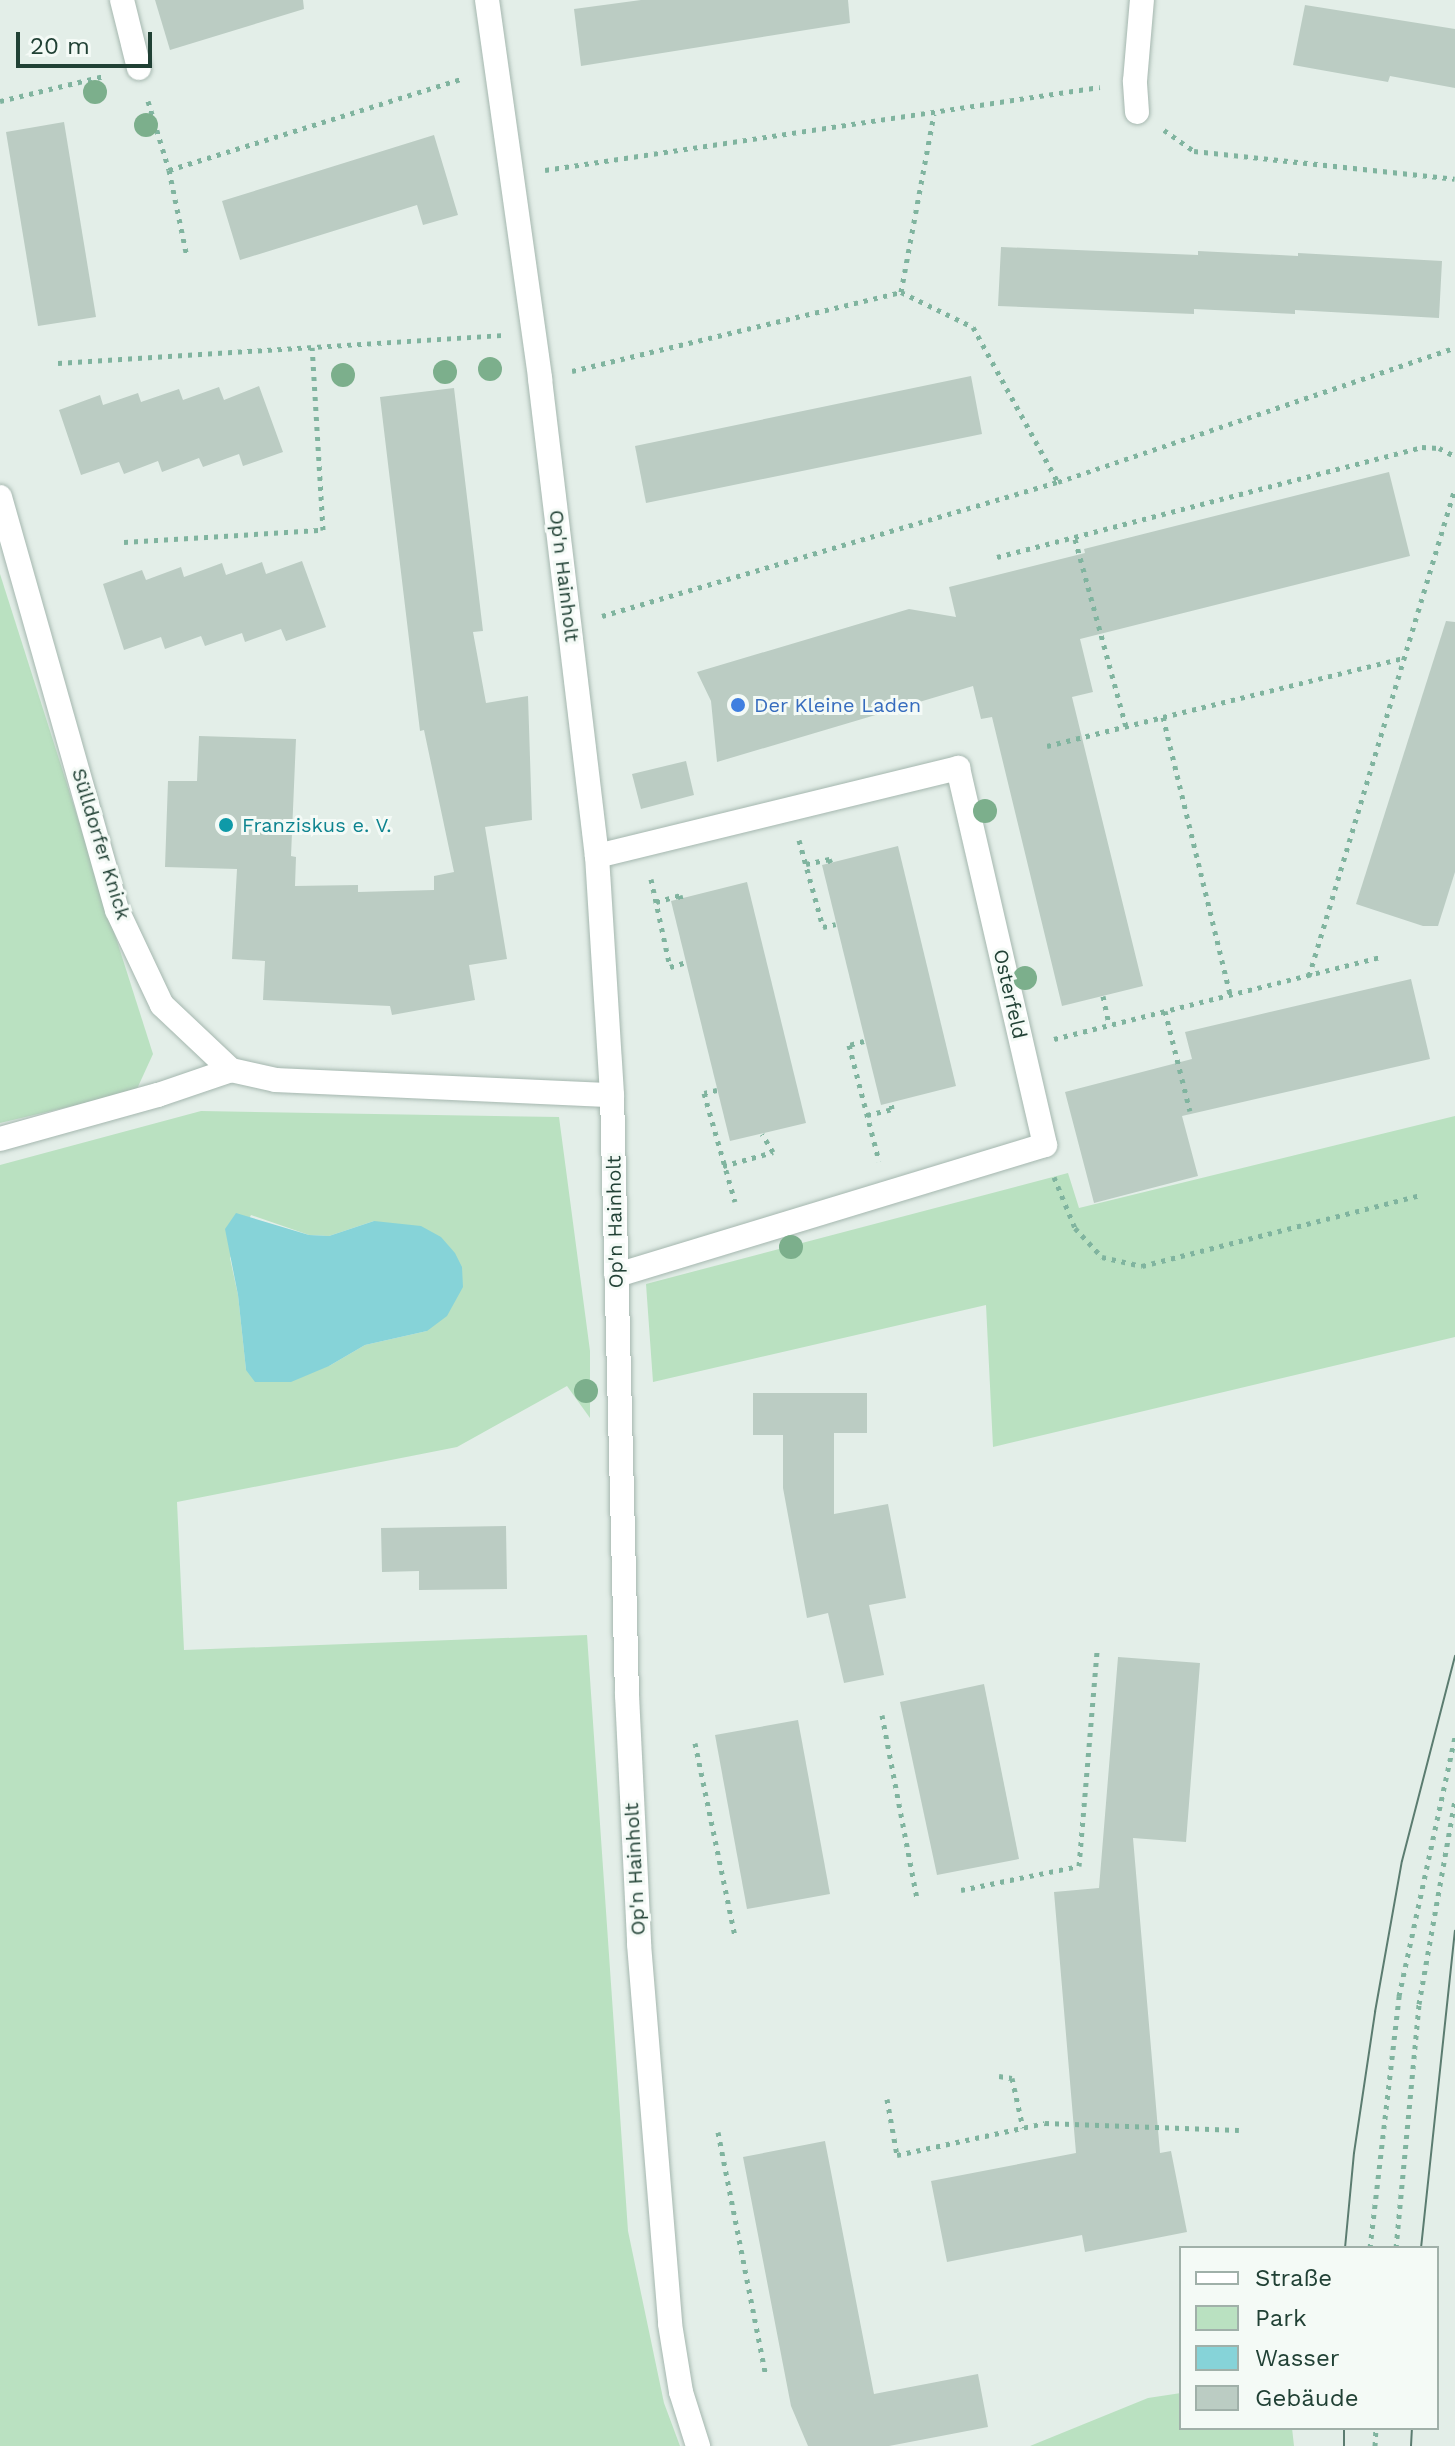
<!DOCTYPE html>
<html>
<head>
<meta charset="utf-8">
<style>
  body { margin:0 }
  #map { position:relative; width:1455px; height:2446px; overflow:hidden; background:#e3eee8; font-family:"Work Sans",sans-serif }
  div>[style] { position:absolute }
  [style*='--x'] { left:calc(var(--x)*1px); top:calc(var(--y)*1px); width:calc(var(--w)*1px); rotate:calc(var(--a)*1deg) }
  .green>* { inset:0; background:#bae1c1 }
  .water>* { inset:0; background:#86d3d8 }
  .building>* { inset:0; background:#bbccc3 }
  .path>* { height:5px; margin-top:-2.5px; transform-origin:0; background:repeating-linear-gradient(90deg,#80b49f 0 4px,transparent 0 10px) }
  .roads { filter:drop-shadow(0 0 2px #a5b7af) drop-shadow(0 0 2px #a5b7af) }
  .minor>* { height:24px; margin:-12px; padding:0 12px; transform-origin:12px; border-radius:12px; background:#fff }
  .tram>* { height:2px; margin:-1px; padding:0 1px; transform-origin:1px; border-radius:1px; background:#5b7c70 }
  .trees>* { width:24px; height:24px; margin:-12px; border-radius:50%; background:#7caf8c }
  .dots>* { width:22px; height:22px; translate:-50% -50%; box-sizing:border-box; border:4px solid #f4faf6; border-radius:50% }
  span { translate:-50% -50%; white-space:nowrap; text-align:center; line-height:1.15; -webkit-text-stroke:6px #f4faf6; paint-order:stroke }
  .street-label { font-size:20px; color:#214135 }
  .shop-label { font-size:20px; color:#366cbe }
  .left { translate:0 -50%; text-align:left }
  .culture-label { font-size:20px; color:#0d838f }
  .legend { position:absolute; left:1179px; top:2246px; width:260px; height:184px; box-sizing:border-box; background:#f4faf6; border:2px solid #a0b0a9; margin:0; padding:10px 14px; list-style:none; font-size:24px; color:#214135 }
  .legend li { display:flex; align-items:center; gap:16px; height:40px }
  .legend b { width:40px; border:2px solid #a0b0a9 }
  .scale { position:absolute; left:16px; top:32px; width:136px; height:36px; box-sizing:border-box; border:4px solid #214135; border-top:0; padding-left:10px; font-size:24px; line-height:28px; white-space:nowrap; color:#214135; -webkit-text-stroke:6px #f4faf6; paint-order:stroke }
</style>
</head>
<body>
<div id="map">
  <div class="green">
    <div style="clip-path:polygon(0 574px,153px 1054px,136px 1091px,0 1123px)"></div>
    <div style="clip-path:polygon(evenodd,201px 1111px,559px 1117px,590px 1351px,590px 1418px,567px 1386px,457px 1447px,177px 1502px,184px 1650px,587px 1635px,628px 2231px,664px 2403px,680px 2446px,0 2446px,0 1165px,201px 1111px,251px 1215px,309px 1235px,329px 1236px,374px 1221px,427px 1331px,365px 1345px,329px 1366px,246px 1370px,238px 1295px,230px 1258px,251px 1215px)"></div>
    <div style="clip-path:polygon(1455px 1116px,1455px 1337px,993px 1447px,986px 1305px,653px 1382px,646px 1284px,1068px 1173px,1079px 1208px)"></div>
    <div style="clip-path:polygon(1181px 2393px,1181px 2428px,1292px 2428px,1294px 2446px,1030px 2446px,1148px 2398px)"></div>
  </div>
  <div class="water">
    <div style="clip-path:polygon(236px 1213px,309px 1235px,329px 1236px,374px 1221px,421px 1226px,441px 1237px,455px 1253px,462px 1267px,463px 1287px,447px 1316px,427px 1331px,365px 1345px,329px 1366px,291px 1382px,255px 1382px,246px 1370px,238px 1295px,225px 1229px)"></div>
  </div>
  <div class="building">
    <div style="clip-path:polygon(155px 0,303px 0,304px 9px,170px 50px)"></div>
    <div style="clip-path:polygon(641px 0,848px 0,850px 23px,581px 66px,574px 9px)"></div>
    <div style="clip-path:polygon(1305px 5px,1455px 29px,1455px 88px,1390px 76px,1388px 82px,1293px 65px)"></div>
    <div style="clip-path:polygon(64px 122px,96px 317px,38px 326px,6px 132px)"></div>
    <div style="clip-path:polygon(434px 135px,458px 215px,423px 225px,417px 205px,240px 260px,222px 201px)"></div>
    <div style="clip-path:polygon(1001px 247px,1198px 255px,1198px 251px,1298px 256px,1298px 253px,1442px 261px,1439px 318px,1295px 310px,1295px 314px,1194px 309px,1194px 314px,998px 306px)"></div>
    <div style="clip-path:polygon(971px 376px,982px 434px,646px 503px,635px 446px)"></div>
    <div style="clip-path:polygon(259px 386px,283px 452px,243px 466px,239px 454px,203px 467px,199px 458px,162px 472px,158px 461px,124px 474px,119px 462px,81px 475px,59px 410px,100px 395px,103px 405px,138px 393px,141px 402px,179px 389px,183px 400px,219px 387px,224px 400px)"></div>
    <div style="clip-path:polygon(454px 388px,483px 631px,473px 632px,486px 703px,528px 696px,532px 820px,485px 827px,507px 959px,469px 965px,475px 1000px,392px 1015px,390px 1006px,263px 1000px,265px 961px,232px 959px,237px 869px,165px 867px,168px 781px,197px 781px,199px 736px,296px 739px,291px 856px,296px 857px,295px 886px,358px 885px,358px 892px,434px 890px,434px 876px,454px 872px,424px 730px,420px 731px,380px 397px)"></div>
    <div style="clip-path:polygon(1389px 472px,1410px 556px,1080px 639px,1093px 692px,1072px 697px,1143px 986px,1062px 1006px,992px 717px,981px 719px,973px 686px,717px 762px,711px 701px,697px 672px,909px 609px,956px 617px,949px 587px,1085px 553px,1084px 549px)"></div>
    <div style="clip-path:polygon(302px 561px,326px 627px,286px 641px,281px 629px,245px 642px,242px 633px,205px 646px,201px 636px,165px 649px,161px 637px,124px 650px,103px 584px,142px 570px,146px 580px,181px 567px,184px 577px,222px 563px,226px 575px,262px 562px,266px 574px)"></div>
    <div style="clip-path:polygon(1446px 621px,1455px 622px,1455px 872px,1438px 926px,1423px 926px,1356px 904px)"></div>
    <div style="clip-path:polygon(686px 761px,694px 795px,641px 809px,632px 774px)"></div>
    <div style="clip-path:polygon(898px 846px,956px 1086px,881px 1105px,822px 865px)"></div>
    <div style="clip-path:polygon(747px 882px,806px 1123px,730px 1141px,671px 901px)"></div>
    <div style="clip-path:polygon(1411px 979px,1430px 1059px,1182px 1116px,1198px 1176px,1094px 1203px,1065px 1092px,1192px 1059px,1185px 1032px)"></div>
    <div style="clip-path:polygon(753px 1393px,867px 1393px,867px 1433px,834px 1433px,834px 1514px,888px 1504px,906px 1598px,869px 1605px,884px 1675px,844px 1683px,828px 1613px,807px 1618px,783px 1488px,783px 1435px,753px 1435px)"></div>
    <div style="clip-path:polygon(506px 1526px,507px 1589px,419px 1590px,419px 1571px,382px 1572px,381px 1528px)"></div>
    <div style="clip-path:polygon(1118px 1657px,1200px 1663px,1186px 1842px,1133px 1838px,1160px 2153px,1171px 2151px,1187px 2232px,1085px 2252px,1082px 2235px,947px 2262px,931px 2181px,1076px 2153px,1054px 1892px,1099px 1888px)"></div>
    <div style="clip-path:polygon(984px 1684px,1019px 1859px,937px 1875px,900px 1702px)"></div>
    <div style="clip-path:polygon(798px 1720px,830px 1894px,747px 1909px,715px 1735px)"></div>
    <div style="clip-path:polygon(825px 2141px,874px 2394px,978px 2374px,988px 2427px,889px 2446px,808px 2446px,791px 2406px,743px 2157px)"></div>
  </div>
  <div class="path">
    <div style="--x:0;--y:101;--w:107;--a:-13.5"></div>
    <div style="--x:148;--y:101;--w:72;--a:73.1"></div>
    <div style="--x:169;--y:170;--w:89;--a:78.3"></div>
    <div style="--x:1164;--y:130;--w:37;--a:35"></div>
    <div style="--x:1194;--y:151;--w:262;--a:6.1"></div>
    <div style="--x:169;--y:170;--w:307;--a:-17.3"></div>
    <div style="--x:545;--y:170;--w:561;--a:-8.51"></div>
    <div style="--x:901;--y:292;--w:80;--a:25.9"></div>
    <div style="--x:973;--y:327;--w:177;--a:61.3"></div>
    <div style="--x:58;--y:363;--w:444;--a:-3.6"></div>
    <div style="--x:572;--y:371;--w:338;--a:-13.5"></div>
    <div style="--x:901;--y:292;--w:181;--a:-79.5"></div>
    <div style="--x:1075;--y:539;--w:195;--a:74.8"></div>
    <div style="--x:124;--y:542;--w:199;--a:-3.5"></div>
    <div style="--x:323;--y:530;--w:183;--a:-93.4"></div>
    <div style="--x:997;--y:557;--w:439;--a:-14.5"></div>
    <div style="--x:1422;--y:447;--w:17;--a:3"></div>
    <div style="--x:1439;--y:448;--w:18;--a:27"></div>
    <div style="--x:602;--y:616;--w:475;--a:-16.4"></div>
    <div style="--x:1058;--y:482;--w:419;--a:-18.7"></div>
    <div style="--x:1163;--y:717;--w:247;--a:-13.8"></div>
    <div style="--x:1047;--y:746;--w:120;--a:-14"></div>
    <div style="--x:1163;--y:717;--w:285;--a:76.4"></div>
    <div style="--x:799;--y:840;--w:90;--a:74.6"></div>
    <div style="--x:823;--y:927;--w:13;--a:-13"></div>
    <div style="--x:806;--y:864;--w:24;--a:-12"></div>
    <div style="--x:829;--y:859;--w:4;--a:63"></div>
    <div style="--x:651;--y:879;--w:90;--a:77.8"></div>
    <div style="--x:670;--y:967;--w:17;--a:-17"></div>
    <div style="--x:656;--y:902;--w:25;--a:-16"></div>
    <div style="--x:680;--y:895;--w:4;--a:76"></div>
    <div style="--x:1309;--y:976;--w:509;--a:-73.34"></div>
    <div style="--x:1103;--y:996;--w:30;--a:78"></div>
    <div style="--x:1165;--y:1011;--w:103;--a:76"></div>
    <div style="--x:1054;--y:1039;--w:337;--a:-14.1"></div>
    <div style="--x:864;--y:1041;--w:16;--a:165"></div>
    <div style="--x:849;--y:1045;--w:120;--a:75.5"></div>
    <div style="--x:717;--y:1090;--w:13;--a:167"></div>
    <div style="--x:704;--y:1093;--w:113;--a:74.1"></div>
    <div style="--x:867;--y:1115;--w:26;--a:-13"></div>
    <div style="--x:892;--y:1109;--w:6;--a:-99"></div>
    <div style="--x:723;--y:1166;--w:52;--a:-15.6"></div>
    <div style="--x:773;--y:1152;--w:21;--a:-121"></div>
    <div style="--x:1054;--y:1177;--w:55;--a:67.6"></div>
    <div style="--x:1075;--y:1228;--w:40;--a:47"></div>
    <div style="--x:1102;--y:1257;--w:41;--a:12.7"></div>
    <div style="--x:1142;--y:1266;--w:287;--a:-14.3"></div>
    <div style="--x:882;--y:1715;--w:187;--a:79.2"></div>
    <div style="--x:695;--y:1743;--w:197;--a:78.3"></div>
    <div style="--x:961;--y:1890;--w:120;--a:-11.5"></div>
    <div style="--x:1079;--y:1866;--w:216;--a:-85.2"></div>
    <div style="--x:999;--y:2076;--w:13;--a:9"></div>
    <div style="--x:1012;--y:2078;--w:51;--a:77.6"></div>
    <div style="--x:887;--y:2099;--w:57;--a:79.9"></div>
    <div style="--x:897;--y:2155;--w:151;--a:-12.2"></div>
    <div style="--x:1045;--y:2123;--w:194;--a:2.1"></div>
    <div style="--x:718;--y:2132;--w:245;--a:78.9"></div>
    <div style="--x:1370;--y:2248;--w:254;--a:-83.4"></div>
    <div style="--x:1399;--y:1996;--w:265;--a:-77.8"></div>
    <div style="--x:1396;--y:2248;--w:245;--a:-84.6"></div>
    <div style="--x:1419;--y:2004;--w:208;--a:-80"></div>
    <div style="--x:1375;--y:2446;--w:18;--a:-87"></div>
  </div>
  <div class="roads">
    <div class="minor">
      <div style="--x:122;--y:0;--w:70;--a:76"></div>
      <div style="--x:487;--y:0;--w:383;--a:82"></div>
      <div style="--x:540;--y:379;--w:480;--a:83.2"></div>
      <div style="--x:597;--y:856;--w:239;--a:86.4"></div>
      <div style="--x:612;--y:1095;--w:600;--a:88.57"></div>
      <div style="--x:627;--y:1695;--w:249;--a:87.2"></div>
      <div style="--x:639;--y:1944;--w:381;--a:85.3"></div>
      <div style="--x:670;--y:2324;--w:69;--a:80.8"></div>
      <div style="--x:681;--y:2392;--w:57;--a:72.5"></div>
      <div style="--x:1137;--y:112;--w:31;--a:-94"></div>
      <div style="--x:1135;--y:81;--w:81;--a:-85.1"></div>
      <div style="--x:0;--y:497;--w:429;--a:74.2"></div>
      <div style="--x:117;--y:910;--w:105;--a:64.7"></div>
      <div style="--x:162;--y:1005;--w:95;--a:43.3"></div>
      <div style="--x:231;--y:1070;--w:46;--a:12.5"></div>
      <div style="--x:276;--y:1080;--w:336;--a:2.6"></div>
      <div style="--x:597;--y:856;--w:372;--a:-13.7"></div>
      <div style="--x:958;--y:768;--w:387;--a:77"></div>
      <div style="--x:1045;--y:1145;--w:448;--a:163.1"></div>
      <div style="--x:0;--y:1139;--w:164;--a:-15.6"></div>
      <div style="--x:158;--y:1095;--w:77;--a:-18.9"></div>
    </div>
  </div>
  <div class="tram">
    <div style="--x:1345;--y:2248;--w:95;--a:-84.6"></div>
    <div style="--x:1354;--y:2153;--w:143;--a:-81.5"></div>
    <div style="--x:1375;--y:2012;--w:153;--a:-79.9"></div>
    <div style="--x:1402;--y:1861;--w:212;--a:-75.5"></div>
    <div style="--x:1421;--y:2248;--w:319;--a:-83.9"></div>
    <div style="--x:1344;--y:2428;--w:18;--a:90"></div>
    <div style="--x:1411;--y:2446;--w:18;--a:-87"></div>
  </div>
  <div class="trees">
    <div style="left:95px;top:92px"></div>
    <div style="left:146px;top:125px"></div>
    <div style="left:490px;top:369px"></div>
    <div style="left:445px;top:372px"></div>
    <div style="left:343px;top:375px"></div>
    <div style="left:985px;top:811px"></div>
    <div style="left:1025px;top:978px"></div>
    <div style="left:791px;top:1247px"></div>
    <div style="left:586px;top:1391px"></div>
  </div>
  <div class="dots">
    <div style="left:738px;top:705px;background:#3f7fe0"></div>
    <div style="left:226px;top:825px;background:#0f9aa8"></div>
  </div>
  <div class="street-label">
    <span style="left:564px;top:576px;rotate:83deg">Op'n Hainholt</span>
    <span style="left:101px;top:844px;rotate:73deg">Sülldorfer Knick</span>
    <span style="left:1010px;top:994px;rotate:77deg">Osterfeld</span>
    <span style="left:615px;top:1222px;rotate:-91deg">Op'n Hainholt</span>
    <span style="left:635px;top:1869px;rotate:-93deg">Op'n Hainholt</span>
  </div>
  <div class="shop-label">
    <span class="left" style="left:754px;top:705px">Der Kleine Laden</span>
  </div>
  <div class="culture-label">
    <span class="left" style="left:242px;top:825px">Franziskus e. V.</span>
  </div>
  <ul class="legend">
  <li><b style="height:10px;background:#fff"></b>Straße</li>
  <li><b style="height:22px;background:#bae1c1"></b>Park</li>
  <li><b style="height:22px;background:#86d3d8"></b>Wasser</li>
  <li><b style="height:22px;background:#bbccc3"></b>Gebäude</li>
  </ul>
  <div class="scale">20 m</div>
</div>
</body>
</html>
